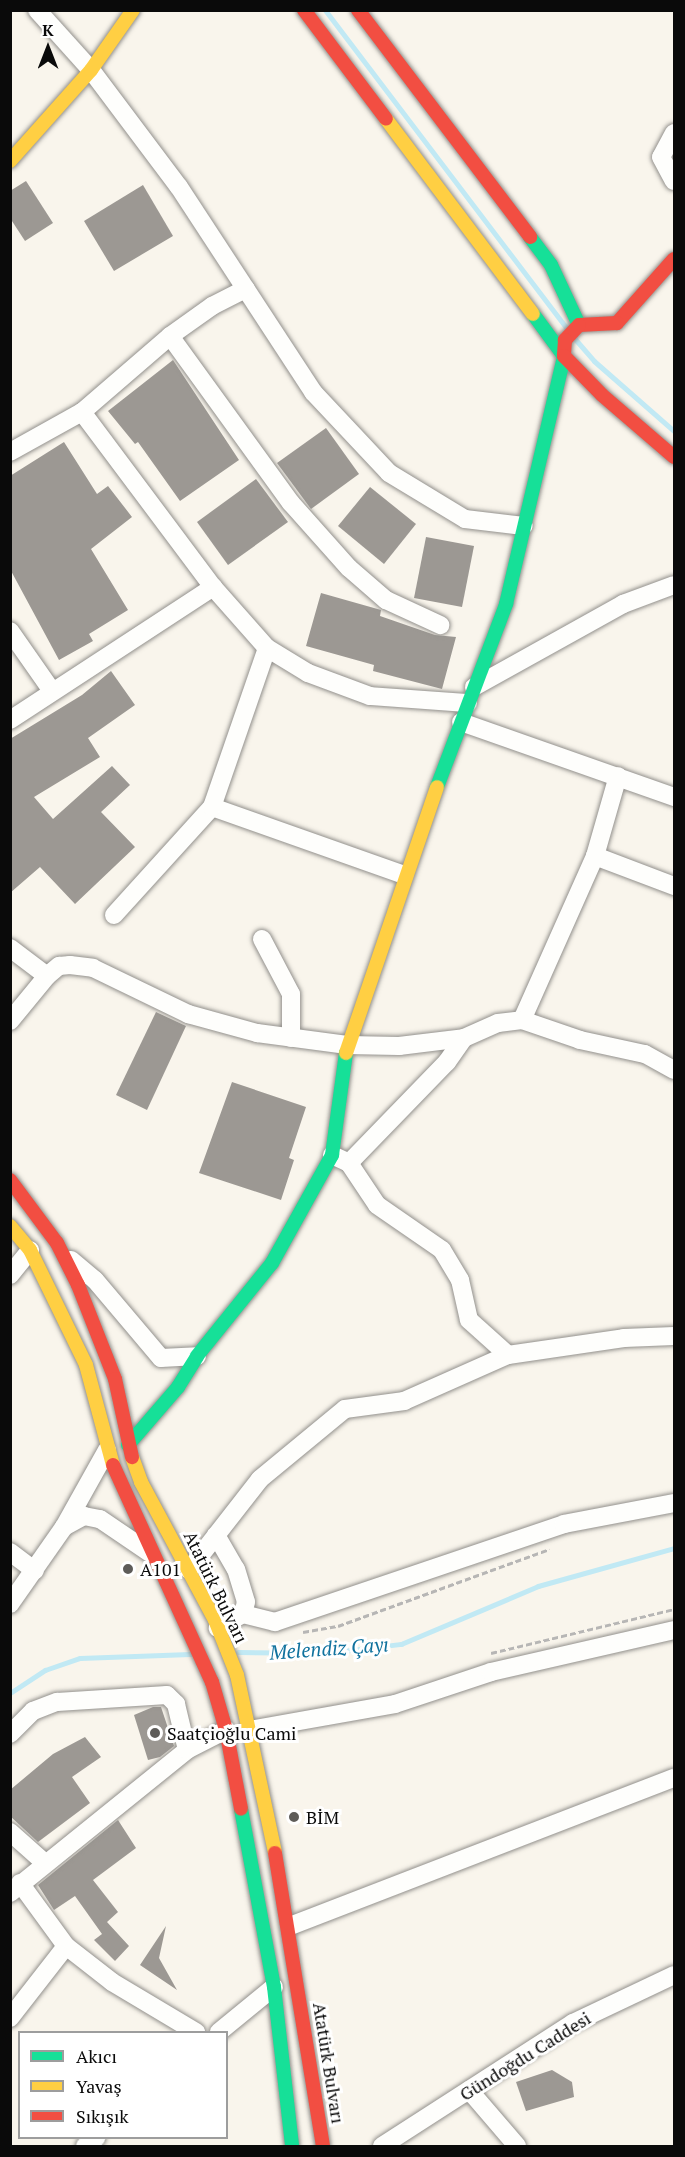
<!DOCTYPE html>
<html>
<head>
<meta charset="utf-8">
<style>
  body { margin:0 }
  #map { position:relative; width:685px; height:2157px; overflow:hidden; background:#f9f5ec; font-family:"PT Serif",serif }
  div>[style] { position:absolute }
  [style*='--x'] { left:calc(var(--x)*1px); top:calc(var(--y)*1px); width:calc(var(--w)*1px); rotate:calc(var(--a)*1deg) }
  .stream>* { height:5px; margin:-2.5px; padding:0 2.5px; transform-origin:2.5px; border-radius:2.5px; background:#c1e9f4 }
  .building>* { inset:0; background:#9c9893 }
  .path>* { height:3px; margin-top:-1.5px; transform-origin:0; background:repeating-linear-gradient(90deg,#b7b6b5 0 6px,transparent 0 9px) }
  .roads { filter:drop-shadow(0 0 2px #92908c) drop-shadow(0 0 2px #92908c) }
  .street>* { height:18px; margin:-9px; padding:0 9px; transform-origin:9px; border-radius:9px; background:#fefefc }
  .fast>* { height:14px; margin:-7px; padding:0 7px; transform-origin:7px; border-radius:7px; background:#16e098 }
  .slow>* { height:14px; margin:-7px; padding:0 7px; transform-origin:7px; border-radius:7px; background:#ffcf43 }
  .jam>* { height:14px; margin:-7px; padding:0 7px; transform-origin:7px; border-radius:7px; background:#f24e42 }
  .dots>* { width:16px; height:16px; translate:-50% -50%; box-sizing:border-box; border:3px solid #fff; border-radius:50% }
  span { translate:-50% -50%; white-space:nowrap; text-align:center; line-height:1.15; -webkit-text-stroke:6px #fff; paint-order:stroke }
  .poi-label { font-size:18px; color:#0a0a0a }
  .left { translate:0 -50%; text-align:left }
  .street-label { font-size:18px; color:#0a0a0a }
  .water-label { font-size:20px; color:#10729e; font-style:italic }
  .frame { position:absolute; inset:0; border:12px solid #0a0a0a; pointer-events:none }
  .legend { position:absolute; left:18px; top:2031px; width:210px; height:108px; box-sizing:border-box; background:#fff; border:2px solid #9d9d9d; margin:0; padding:8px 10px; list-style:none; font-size:18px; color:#0a0a0a }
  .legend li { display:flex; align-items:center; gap:12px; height:30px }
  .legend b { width:30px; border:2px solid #9d9d9d }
  .north { position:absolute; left:18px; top:18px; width:60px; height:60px; -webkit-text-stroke:4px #fff; paint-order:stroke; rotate:0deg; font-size:16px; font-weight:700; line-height:24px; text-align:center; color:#0a0a0a }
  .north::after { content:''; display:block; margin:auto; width:21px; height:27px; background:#0a0a0a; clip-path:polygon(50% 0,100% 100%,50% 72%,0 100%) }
</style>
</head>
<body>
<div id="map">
  <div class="stream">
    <div style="--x:325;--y:10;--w:400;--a:52.8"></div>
    <div style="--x:575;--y:339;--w:29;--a:49"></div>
    <div style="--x:594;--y:361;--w:106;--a:41.2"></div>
    <div style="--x:238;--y:1652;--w:87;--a:0.7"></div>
    <div style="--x:325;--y:1653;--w:77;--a:-6.8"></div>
    <div style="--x:401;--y:1644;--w:149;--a:-22.9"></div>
    <div style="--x:538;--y:1586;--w:141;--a:-15.6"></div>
    <div style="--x:10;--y:1693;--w:42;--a:-33.3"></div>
    <div style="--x:45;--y:1670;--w:37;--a:-19"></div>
    <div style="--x:80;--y:1658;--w:110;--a:-2.1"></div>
  </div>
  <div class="building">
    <div style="clip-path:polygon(26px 181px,53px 223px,25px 241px,10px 218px,10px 191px)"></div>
    <div style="clip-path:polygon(143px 185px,173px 236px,114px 271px,84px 221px)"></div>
    <div style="clip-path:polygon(173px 360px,239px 460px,180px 501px,138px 442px,135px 444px,108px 411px)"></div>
    <div style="clip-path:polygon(326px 428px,359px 474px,311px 509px,277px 463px)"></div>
    <div style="clip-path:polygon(64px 442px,97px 494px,108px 486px,132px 517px,91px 549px,128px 610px,89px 634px,93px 641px,59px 660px,10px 569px,10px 476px)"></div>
    <div style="clip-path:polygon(256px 479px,288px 522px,228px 565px,197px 522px)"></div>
    <div style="clip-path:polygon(370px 487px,416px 524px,384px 564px,338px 526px)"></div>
    <div style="clip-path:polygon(426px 537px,474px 546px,462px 607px,414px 598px)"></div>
    <div style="clip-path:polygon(321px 593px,381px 610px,380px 616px,435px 635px,456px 637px,442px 689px,373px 671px,374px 665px,306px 646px)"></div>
    <div style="clip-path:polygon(111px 671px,135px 705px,88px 738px,100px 757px,34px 797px,53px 819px,112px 766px,130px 785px,101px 812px,135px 847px,75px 904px,40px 867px,10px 893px,10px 739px,82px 695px)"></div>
    <div style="clip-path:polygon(156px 1012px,186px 1026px,147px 1110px,116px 1095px)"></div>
    <div style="clip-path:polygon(232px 1082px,306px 1107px,289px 1158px,294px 1160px,281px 1200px,199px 1173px)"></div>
    <div style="clip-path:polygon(153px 1707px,161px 1707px,174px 1746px,160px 1757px,148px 1760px,134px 1715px)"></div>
    <div style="clip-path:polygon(85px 1737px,101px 1757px,72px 1777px,90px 1803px,38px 1842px,10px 1816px,10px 1790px,53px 1754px)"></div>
    <div style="clip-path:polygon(118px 1820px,136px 1848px,93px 1880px,118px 1912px,107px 1922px,129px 1946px,115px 1961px,94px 1940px,102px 1934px,75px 1896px,54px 1910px,38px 1885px)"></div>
    <div style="clip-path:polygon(166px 1926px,159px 1958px,177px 1990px,140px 1965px)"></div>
    <div style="clip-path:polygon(552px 2070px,572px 2082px,574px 2097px,526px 2111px,516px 2082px)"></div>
  </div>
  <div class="path">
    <div style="--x:303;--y:1632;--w:36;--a:-10"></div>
    <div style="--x:338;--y:1626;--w:225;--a:-20"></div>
    <div style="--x:491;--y:1653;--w:188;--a:-13.5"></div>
  </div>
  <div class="roads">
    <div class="street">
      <div style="--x:37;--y:10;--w:81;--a:48"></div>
      <div style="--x:91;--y:70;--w:146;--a:53.1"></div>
      <div style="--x:179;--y:187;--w:245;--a:56.8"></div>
      <div style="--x:313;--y:392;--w:111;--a:46.8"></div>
      <div style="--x:389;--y:473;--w:89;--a:31.2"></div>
      <div style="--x:465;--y:519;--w:59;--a:6.8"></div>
      <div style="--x:674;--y:133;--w:27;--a:118"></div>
      <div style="--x:661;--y:157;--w:27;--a:62"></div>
      <div style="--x:170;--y:336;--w:206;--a:54.1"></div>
      <div style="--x:291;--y:503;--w:87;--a:48.3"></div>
      <div style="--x:349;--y:568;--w:49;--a:40.9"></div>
      <div style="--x:386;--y:600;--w:60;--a:24.8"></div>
      <div style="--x:82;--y:412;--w:219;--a:53.2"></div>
      <div style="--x:213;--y:587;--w:81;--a:48.5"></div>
      <div style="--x:267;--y:648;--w:48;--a:31.4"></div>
      <div style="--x:308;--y:673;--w:66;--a:20.4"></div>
      <div style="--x:370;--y:696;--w:98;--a:4.1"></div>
      <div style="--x:10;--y:452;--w:82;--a:-29.1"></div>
      <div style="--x:82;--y:412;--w:116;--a:-40.8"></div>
      <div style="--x:170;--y:336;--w:52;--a:-35.5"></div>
      <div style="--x:212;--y:306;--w:38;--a:-27"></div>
      <div style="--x:10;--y:631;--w:73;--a:55"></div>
      <div style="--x:474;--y:687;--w:171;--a:-29.1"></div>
      <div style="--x:623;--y:604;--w:54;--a:-20.4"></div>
      <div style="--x:10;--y:720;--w:243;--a:-33.2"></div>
      <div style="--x:461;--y:722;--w:226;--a:19.4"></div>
      <div style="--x:212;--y:807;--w:204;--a:19.5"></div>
      <div style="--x:595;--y:856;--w:85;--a:20.8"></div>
      <div style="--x:114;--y:915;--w:146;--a:-47.8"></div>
      <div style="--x:212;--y:807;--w:168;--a:-70.9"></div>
      <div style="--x:262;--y:939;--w:62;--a:62.2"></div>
      <div style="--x:291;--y:994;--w:44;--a:90"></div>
      <div style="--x:10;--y:948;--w:46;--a:37.1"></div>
      <div style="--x:522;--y:1020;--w:180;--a:-66"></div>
      <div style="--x:595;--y:856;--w:83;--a:-74"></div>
      <div style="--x:10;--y:1021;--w:58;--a:-50.6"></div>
      <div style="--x:47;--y:976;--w:16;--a:-40"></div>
      <div style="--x:59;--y:966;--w:11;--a:-5"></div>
      <div style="--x:70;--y:965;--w:23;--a:7"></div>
      <div style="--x:93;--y:968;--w:106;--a:25.8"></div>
      <div style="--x:188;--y:1014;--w:72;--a:15.4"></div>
      <div style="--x:257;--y:1033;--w:91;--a:7.6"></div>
      <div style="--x:347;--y:1045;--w:52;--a:1.1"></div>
      <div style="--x:399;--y:1046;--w:65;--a:-7"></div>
      <div style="--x:332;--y:1155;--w:19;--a:25"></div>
      <div style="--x:349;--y:1163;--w:141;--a:-45.9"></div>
      <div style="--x:447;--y:1062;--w:29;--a:-55"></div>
      <div style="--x:464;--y:1038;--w:37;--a:-24"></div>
      <div style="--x:498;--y:1023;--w:24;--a:-7"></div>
      <div style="--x:522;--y:1020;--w:61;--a:19"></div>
      <div style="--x:580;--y:1040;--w:66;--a:12.2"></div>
      <div style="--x:645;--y:1054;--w:33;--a:29"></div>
      <div style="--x:349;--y:1163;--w:50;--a:56.3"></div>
      <div style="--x:377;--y:1205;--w:79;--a:34.7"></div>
      <div style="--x:442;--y:1250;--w:35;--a:59"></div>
      <div style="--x:460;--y:1280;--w:41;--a:77.3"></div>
      <div style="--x:469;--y:1320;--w:52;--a:41.9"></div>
      <div style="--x:71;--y:1260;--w:31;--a:40"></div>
      <div style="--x:95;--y:1280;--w:102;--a:49.8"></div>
      <div style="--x:161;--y:1358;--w:36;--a:-3"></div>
      <div style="--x:10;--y:1275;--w:32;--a:-51"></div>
      <div style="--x:64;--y:1527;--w:23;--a:-29"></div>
      <div style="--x:84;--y:1516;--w:16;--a:11"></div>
      <div style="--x:100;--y:1519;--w:60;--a:34.2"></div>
      <div style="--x:216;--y:1535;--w:39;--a:60"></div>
      <div style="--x:236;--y:1569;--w:34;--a:73"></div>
      <div style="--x:246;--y:1602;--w:12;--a:104"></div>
      <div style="--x:243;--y:1614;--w:29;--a:151"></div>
      <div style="--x:10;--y:1552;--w:31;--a:37"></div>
      <div style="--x:189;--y:1570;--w:115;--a:-52"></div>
      <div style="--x:260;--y:1479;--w:110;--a:-39.5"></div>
      <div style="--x:345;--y:1409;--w:60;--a:-7.7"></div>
      <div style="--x:404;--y:1401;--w:114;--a:-23.9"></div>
      <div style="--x:508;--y:1355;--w:117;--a:-8.3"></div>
      <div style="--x:624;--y:1338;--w:50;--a:-2.3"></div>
      <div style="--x:10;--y:1604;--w:94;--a:-55"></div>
      <div style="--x:64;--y:1527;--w:88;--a:-60.8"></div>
      <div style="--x:243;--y:1614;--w:33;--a:14"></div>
      <div style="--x:275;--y:1622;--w:305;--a:-18.7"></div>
      <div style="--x:564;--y:1524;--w:112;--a:-10.8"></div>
      <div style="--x:249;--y:1730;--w:148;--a:-10.1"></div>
      <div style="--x:395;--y:1704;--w:101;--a:-18.4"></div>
      <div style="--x:491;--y:1672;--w:188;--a:-12.9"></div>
      <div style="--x:10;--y:1734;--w:33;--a:-45"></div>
      <div style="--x:33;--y:1711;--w:26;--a:-21"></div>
      <div style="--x:57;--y:1702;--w:110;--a:-3.6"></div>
      <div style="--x:167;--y:1695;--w:13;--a:45"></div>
      <div style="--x:176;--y:1704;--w:47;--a:76.6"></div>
      <div style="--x:10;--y:1832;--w:47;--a:41.5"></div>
      <div style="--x:20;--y:1883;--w:78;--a:53.9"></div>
      <div style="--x:66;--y:1946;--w:58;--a:38"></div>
      <div style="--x:112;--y:1982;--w:98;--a:30.8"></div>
      <div style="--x:10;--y:1893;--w:228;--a:-38.9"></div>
      <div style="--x:187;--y:1750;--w:44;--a:-27.1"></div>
      <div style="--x:290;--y:1926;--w:412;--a:-21.1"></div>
      <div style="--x:10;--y:2018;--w:91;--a:-52.1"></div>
      <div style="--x:219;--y:2032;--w:71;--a:-39.3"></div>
      <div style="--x:469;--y:2090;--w:74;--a:49.4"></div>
      <div style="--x:85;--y:2146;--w:14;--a:-36"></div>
      <div style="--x:382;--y:2146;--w:227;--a:-32.8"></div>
      <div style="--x:573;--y:2023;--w:112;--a:-25.4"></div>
    </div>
    <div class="fast">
      <div style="--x:530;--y:237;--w:35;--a:53"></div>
      <div style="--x:551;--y:265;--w:66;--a:65"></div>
      <div style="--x:437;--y:787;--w:196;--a:-69.3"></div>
      <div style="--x:506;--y:604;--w:255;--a:-76.8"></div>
      <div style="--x:564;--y:356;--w:52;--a:-126.4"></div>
      <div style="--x:128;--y:1445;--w:77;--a:-49.2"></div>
      <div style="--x:178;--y:1387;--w:36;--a:-58"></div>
      <div style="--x:197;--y:1356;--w:119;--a:-51.1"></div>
      <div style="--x:272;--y:1263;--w:124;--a:-60.9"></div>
      <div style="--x:332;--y:1155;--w:103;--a:-82.2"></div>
      <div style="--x:241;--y:1809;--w:181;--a:79.5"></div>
      <div style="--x:274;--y:1987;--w:160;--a:83.5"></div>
    </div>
    <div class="slow">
      <div style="--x:386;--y:119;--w:244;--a:53"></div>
      <div style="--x:10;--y:161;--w:122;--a:-48.3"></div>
      <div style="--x:91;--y:70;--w:73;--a:-55"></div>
      <div style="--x:346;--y:1053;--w:281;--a:-71.1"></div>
      <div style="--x:10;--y:1226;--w:31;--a:50"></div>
      <div style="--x:30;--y:1250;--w:128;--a:64"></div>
      <div style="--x:86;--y:1365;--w:104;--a:74.9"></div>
      <div style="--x:132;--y:1457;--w:27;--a:70"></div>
      <div style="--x:141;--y:1482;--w:157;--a:61.8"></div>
      <div style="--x:215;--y:1620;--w:59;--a:68.2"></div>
      <div style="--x:237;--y:1675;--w:182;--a:77.9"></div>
    </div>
    <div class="jam">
      <div style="--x:304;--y:10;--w:136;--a:53"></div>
      <div style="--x:358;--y:10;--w:285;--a:52.8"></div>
      <div style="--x:674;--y:259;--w:86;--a:131.7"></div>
      <div style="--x:617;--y:323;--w:38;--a:177"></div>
      <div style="--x:579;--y:325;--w:21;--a:133"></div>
      <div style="--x:565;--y:340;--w:16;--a:94"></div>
      <div style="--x:564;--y:356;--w:54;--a:45.7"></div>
      <div style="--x:602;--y:395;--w:95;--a:40.7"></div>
      <div style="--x:10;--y:1180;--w:79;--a:53.3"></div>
      <div style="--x:57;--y:1243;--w:47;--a:63.4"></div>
      <div style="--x:78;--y:1285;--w:101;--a:68.5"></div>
      <div style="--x:115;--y:1379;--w:80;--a:77.7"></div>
      <div style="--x:113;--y:1465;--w:239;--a:65.5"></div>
      <div style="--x:212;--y:1682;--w:50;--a:73.7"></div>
      <div style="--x:226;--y:1730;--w:80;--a:79.2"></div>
      <div style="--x:275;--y:1853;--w:297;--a:80.7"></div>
    </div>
  </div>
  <div class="dots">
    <div style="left:128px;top:1569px;background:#5e5c59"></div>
    <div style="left:155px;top:1733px;background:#5e5c59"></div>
    <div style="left:294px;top:1817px;background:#5e5c59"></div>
  </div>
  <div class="poi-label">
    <span class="left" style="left:140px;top:1569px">A101</span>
    <span class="left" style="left:167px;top:1733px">Saatçioğlu Cami</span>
    <span class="left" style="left:306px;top:1817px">BİM</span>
  </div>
  <div class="street-label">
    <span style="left:216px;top:1587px;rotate:64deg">Atatürk Bulvarı</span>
    <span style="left:525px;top:2056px;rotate:-32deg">Gündoğdu Caddesi</span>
    <span style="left:329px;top:2063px;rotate:81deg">Atatürk Bulvarı</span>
  </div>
  <div class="water-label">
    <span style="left:329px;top:1648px;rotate:-4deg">Melendiz Çayı</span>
  </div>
  <div class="frame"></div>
  <ul class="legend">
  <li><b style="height:8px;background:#16e098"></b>Akıcı</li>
  <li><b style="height:8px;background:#ffcf43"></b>Yavaş</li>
  <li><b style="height:8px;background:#f24e42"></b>Sıkışık</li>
  </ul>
  <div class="north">K</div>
</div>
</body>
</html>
